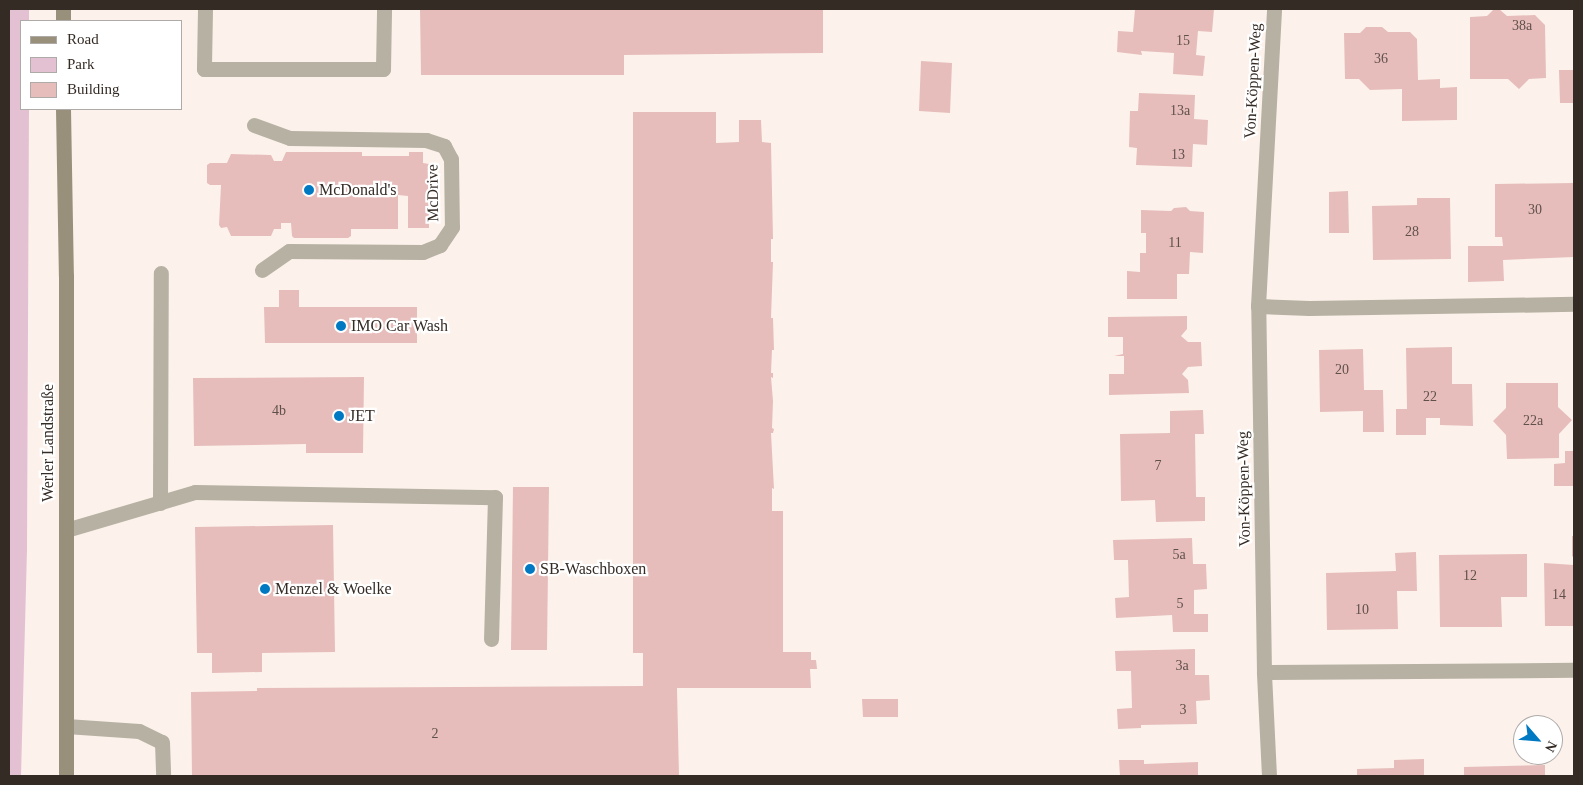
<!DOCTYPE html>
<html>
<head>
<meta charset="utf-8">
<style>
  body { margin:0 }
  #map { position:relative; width:1583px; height:785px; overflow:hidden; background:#fcf2eb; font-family:"Times New Roman",serif }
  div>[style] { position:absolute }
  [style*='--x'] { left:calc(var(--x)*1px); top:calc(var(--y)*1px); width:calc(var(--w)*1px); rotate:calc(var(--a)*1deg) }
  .green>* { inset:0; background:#e4c1d2 }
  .building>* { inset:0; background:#e6bdbb }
  .service>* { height:15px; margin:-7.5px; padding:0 7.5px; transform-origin:7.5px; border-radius:7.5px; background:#b6b1a2 }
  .minor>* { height:15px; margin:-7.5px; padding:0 7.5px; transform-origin:7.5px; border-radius:7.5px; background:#b6b1a2 }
  .secondary>* { height:15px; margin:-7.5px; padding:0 7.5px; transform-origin:7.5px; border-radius:7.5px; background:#98907b }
  .dots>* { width:14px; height:14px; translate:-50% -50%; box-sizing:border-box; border:2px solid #fff; border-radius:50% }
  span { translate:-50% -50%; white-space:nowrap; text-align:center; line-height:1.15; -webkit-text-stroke:4.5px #fff; paint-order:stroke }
  .number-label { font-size:14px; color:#60504a }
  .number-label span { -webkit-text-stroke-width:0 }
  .street-label { font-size:16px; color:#342b25 }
  .poi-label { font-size:16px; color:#342b25 }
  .left { translate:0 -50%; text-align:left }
  .frame { position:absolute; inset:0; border:10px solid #342b25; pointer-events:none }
  .legend { position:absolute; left:20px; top:20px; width:162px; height:90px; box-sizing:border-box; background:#fff; border:1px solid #aeaaa8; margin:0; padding:6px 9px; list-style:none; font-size:15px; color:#342b25 }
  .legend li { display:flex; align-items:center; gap:10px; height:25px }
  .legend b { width:25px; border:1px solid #aeaaa8 }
  .north { position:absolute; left:1513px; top:715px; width:50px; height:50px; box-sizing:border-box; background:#fff; border:1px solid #aeaaa8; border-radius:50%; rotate:117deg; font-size:14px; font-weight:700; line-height:20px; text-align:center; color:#342b25 }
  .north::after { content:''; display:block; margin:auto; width:18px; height:22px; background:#0079c2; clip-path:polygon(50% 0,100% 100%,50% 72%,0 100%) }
</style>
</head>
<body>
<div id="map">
  <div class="green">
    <div style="clip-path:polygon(9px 9px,29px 9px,29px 21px,21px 21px,21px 109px,29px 109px,27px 550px,21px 776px,9px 776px)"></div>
  </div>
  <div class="building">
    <div style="clip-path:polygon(420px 9px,823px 9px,823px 53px,624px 55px,624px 75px,421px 75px)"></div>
    <div style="clip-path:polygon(1135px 9px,1214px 9px,1212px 32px,1198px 31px,1196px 55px,1205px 56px,1203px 76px,1173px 74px,1174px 53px,1141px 51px,1142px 55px,1117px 52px,1118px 31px,1133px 32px)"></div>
    <div style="clip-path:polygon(1494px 9px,1499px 9px,1507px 16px,1535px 15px,1545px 25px,1546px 78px,1529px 79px,1519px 89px,1508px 79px,1470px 79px,1470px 17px,1487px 16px)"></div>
    <div style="clip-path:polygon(1366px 27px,1382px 27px,1388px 32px,1410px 32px,1417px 39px,1418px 80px,1440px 79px,1440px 88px,1457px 87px,1457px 120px,1402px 121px,1402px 89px,1370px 90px,1359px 79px,1345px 79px,1344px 33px,1360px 33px)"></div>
    <div style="clip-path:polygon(921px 61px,952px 63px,950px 113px,919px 111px)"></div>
    <div style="clip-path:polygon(1559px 70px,1574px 70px,1574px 103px,1560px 103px)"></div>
    <div style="clip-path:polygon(1139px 93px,1195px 95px,1194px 119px,1208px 120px,1207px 145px,1193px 144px,1192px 167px,1136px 165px,1137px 148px,1129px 147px,1130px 111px,1138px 111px)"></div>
    <div style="clip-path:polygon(633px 112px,716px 112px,716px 143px,739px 142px,739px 120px,761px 120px,762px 142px,771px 143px,773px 239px,771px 239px,771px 262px,773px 262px,771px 318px,773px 318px,774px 350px,772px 350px,771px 373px,773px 373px,773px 378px,771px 377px,773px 401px,772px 428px,774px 429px,773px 433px,771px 433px,774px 489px,772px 488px,772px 511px,783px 511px,783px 652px,811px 652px,811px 660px,816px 660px,817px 669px,810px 669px,811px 688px,677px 688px,679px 776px,192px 776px,191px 692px,257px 691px,257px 688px,643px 686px,643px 653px,633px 653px)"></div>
    <div style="clip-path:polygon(286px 152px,362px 152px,362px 156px,409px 156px,409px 152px,423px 152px,423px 163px,429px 164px,429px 228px,408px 228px,408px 196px,398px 195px,398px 229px,351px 229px,351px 236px,348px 238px,294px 238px,292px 236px,291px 223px,281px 223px,281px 229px,274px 229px,271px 236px,231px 236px,227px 227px,221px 228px,219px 225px,221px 185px,210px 185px,207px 183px,207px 165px,210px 163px,227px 163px,231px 154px,271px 155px,274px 161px,282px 161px)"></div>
    <div style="clip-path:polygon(1574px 183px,1574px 257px,1503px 260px,1504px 281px,1468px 282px,1468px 246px,1503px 246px,1502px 237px,1495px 237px,1495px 184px)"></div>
    <div style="clip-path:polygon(1348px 191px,1349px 233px,1329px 233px,1329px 192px)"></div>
    <div style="clip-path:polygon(1417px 198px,1450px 198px,1451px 259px,1373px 260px,1372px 206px,1417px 205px)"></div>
    <div style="clip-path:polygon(1186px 207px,1190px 211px,1204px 212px,1203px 253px,1190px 252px,1189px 274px,1177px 274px,1177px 299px,1127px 299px,1127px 271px,1140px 272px,1140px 253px,1146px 253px,1146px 233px,1141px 233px,1141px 210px,1171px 211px,1174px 208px)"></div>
    <div style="clip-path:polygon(279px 290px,299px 290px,299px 307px,417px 307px,417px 343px,265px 343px,264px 307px,279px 307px)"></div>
    <div style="clip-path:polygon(1187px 316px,1187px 329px,1181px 336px,1188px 342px,1201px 342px,1202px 366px,1188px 367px,1182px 374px,1188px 380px,1189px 393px,1109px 395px,1109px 374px,1124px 374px,1124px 356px,1114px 356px,1123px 354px,1123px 337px,1108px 337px,1108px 317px)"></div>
    <div style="clip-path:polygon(1452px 347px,1452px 384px,1472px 384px,1473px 426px,1440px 425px,1440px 418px,1426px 418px,1426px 435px,1396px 435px,1396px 409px,1407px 409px,1406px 348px)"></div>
    <div style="clip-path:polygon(1363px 349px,1364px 390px,1383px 390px,1384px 432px,1363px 432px,1363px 411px,1320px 412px,1319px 350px)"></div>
    <div style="clip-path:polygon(364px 377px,363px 453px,306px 453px,306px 444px,194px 446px,193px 378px)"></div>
    <div style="clip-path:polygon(1506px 383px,1558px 383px,1558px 407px,1572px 420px,1559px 434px,1559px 458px,1507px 459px,1506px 435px,1493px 421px,1506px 408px)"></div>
    <div style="clip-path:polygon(1203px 410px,1204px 434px,1195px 434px,1196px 497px,1205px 497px,1205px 521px,1156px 522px,1155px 500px,1121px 501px,1120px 434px,1170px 433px,1170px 411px)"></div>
    <div style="clip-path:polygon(1565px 451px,1574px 451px,1574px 486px,1554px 486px,1554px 464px,1565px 463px)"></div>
    <div style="clip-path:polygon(513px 487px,549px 487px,547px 650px,511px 650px)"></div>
    <div style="clip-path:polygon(333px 525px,335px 652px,262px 653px,262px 672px,212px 673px,212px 653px,197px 653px,195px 527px)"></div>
    <div style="clip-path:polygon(1572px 536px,1574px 536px,1574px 558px,1572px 556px)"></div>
    <div style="clip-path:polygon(1192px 538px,1193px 564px,1206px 564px,1207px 589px,1194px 590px,1194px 614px,1208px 614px,1208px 632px,1173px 632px,1172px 615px,1116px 618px,1115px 598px,1129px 597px,1128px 560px,1114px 560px,1113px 540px)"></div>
    <div style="clip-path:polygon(1416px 552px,1417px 591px,1397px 591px,1398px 629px,1327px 630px,1326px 573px,1396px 571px,1395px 553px)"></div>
    <div style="clip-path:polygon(1527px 554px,1527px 597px,1501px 597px,1502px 627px,1440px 627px,1439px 555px)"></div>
    <div style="clip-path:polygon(1544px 563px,1574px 565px,1574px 626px,1545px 626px)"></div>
    <div style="clip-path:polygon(1195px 649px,1195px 675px,1209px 675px,1210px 700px,1196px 701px,1197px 724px,1141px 725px,1141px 728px,1118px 729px,1117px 709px,1132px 708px,1131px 671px,1116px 671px,1115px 651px)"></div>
    <div style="clip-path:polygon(862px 699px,898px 699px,898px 717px,863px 717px)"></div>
    <div style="clip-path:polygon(1424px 759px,1424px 776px,1357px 776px,1357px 769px,1394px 768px,1394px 760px)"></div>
    <div style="clip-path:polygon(1119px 760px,1144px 760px,1144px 764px,1198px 762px,1198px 776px,1120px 776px)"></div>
    <div style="clip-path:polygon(1545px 765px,1545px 776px,1464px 776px,1464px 767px)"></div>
  </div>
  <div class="service">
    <div style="--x:205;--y:9;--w:60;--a:91"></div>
    <div style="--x:204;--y:69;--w:179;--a:0"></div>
    <div style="--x:383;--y:69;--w:60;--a:-89"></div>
    <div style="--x:254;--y:125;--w:38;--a:20"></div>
    <div style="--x:290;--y:138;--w:136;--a:0.8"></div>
    <div style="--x:426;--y:140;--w:19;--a:18"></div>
    <div style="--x:444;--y:146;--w:15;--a:62"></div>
    <div style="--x:451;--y:159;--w:68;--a:89.2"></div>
    <div style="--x:452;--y:227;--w:22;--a:124"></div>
    <div style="--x:440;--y:245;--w:18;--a:158"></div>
    <div style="--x:423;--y:252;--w:134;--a:-179.6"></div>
    <div style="--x:289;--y:251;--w:33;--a:145"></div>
    <div style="--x:160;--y:503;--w:230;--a:-89.8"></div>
    <div style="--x:66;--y:530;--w:134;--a:-16.4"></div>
    <div style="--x:195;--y:492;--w:300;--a:1"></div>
    <div style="--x:495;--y:497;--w:142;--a:91.6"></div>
    <div style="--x:66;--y:726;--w:73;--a:3.9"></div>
    <div style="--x:139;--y:731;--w:25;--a:26"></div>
    <div style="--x:162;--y:742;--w:34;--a:88"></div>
  </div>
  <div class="minor">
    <div style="--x:1258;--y:306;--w:51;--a:2.2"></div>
    <div style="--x:1309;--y:308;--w:265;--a:-0.9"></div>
    <div style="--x:1264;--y:672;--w:310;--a:-0.4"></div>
    <div style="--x:1269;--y:776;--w:104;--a:-92.8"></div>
    <div style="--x:1264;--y:672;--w:366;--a:-90.9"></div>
    <div style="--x:1258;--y:306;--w:297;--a:-86.9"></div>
  </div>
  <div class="secondary">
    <div style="--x:63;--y:9;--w:12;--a:90"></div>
    <div style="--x:63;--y:109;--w:167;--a:89"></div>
    <div style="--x:66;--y:276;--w:500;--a:90"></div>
  </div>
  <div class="dots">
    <div style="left:309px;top:190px;background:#0079c2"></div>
    <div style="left:341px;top:326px;background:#0079c2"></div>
    <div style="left:339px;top:416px;background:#0079c2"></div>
    <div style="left:530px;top:569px;background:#0079c2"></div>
    <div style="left:265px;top:589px;background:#0079c2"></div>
  </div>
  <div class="number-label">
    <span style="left:1522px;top:26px">38a</span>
    <span style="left:1183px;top:41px">15</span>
    <span style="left:1381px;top:59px">36</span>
    <span style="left:1180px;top:111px">13a</span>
    <span style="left:1178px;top:155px">13</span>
    <span style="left:1535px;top:210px">30</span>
    <span style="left:1412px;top:232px">28</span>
    <span style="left:1175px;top:243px">11</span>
    <span style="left:1342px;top:370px">20</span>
    <span style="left:1430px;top:397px">22</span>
    <span style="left:279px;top:411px">4b</span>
    <span style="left:1533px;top:421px">22a</span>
    <span style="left:1158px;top:466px">7</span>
    <span style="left:1179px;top:555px">5a</span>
    <span style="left:1470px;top:576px">12</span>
    <span style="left:1559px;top:595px">14</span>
    <span style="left:1180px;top:604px">5</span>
    <span style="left:1362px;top:610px">10</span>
    <span style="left:1182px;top:666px">3a</span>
    <span style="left:1183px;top:710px">3</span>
    <span style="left:435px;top:734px">2</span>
  </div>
  <div class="street-label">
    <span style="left:1253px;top:81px;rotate:-87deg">Von-Köppen-Weg</span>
    <span style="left:433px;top:193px;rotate:-91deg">McDrive</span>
    <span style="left:48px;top:443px;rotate:-90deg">Werler Landstraße</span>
    <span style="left:1244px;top:489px;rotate:-91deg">Von-Köppen-Weg</span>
  </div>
  <div class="poi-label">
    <span class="left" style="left:319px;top:190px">McDonald's</span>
    <span class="left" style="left:351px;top:326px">IMO Car Wash</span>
    <span class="left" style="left:349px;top:416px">JET</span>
    <span class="left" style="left:540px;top:569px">SB-Waschboxen</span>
    <span class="left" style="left:275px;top:589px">Menzel &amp; Woelke</span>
  </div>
  <div class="frame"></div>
  <ul class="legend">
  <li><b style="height:6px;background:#98907b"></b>Road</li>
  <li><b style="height:14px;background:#e4c1d2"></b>Park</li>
  <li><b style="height:14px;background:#e6bdbb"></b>Building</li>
  </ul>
  <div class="north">N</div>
</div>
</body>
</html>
